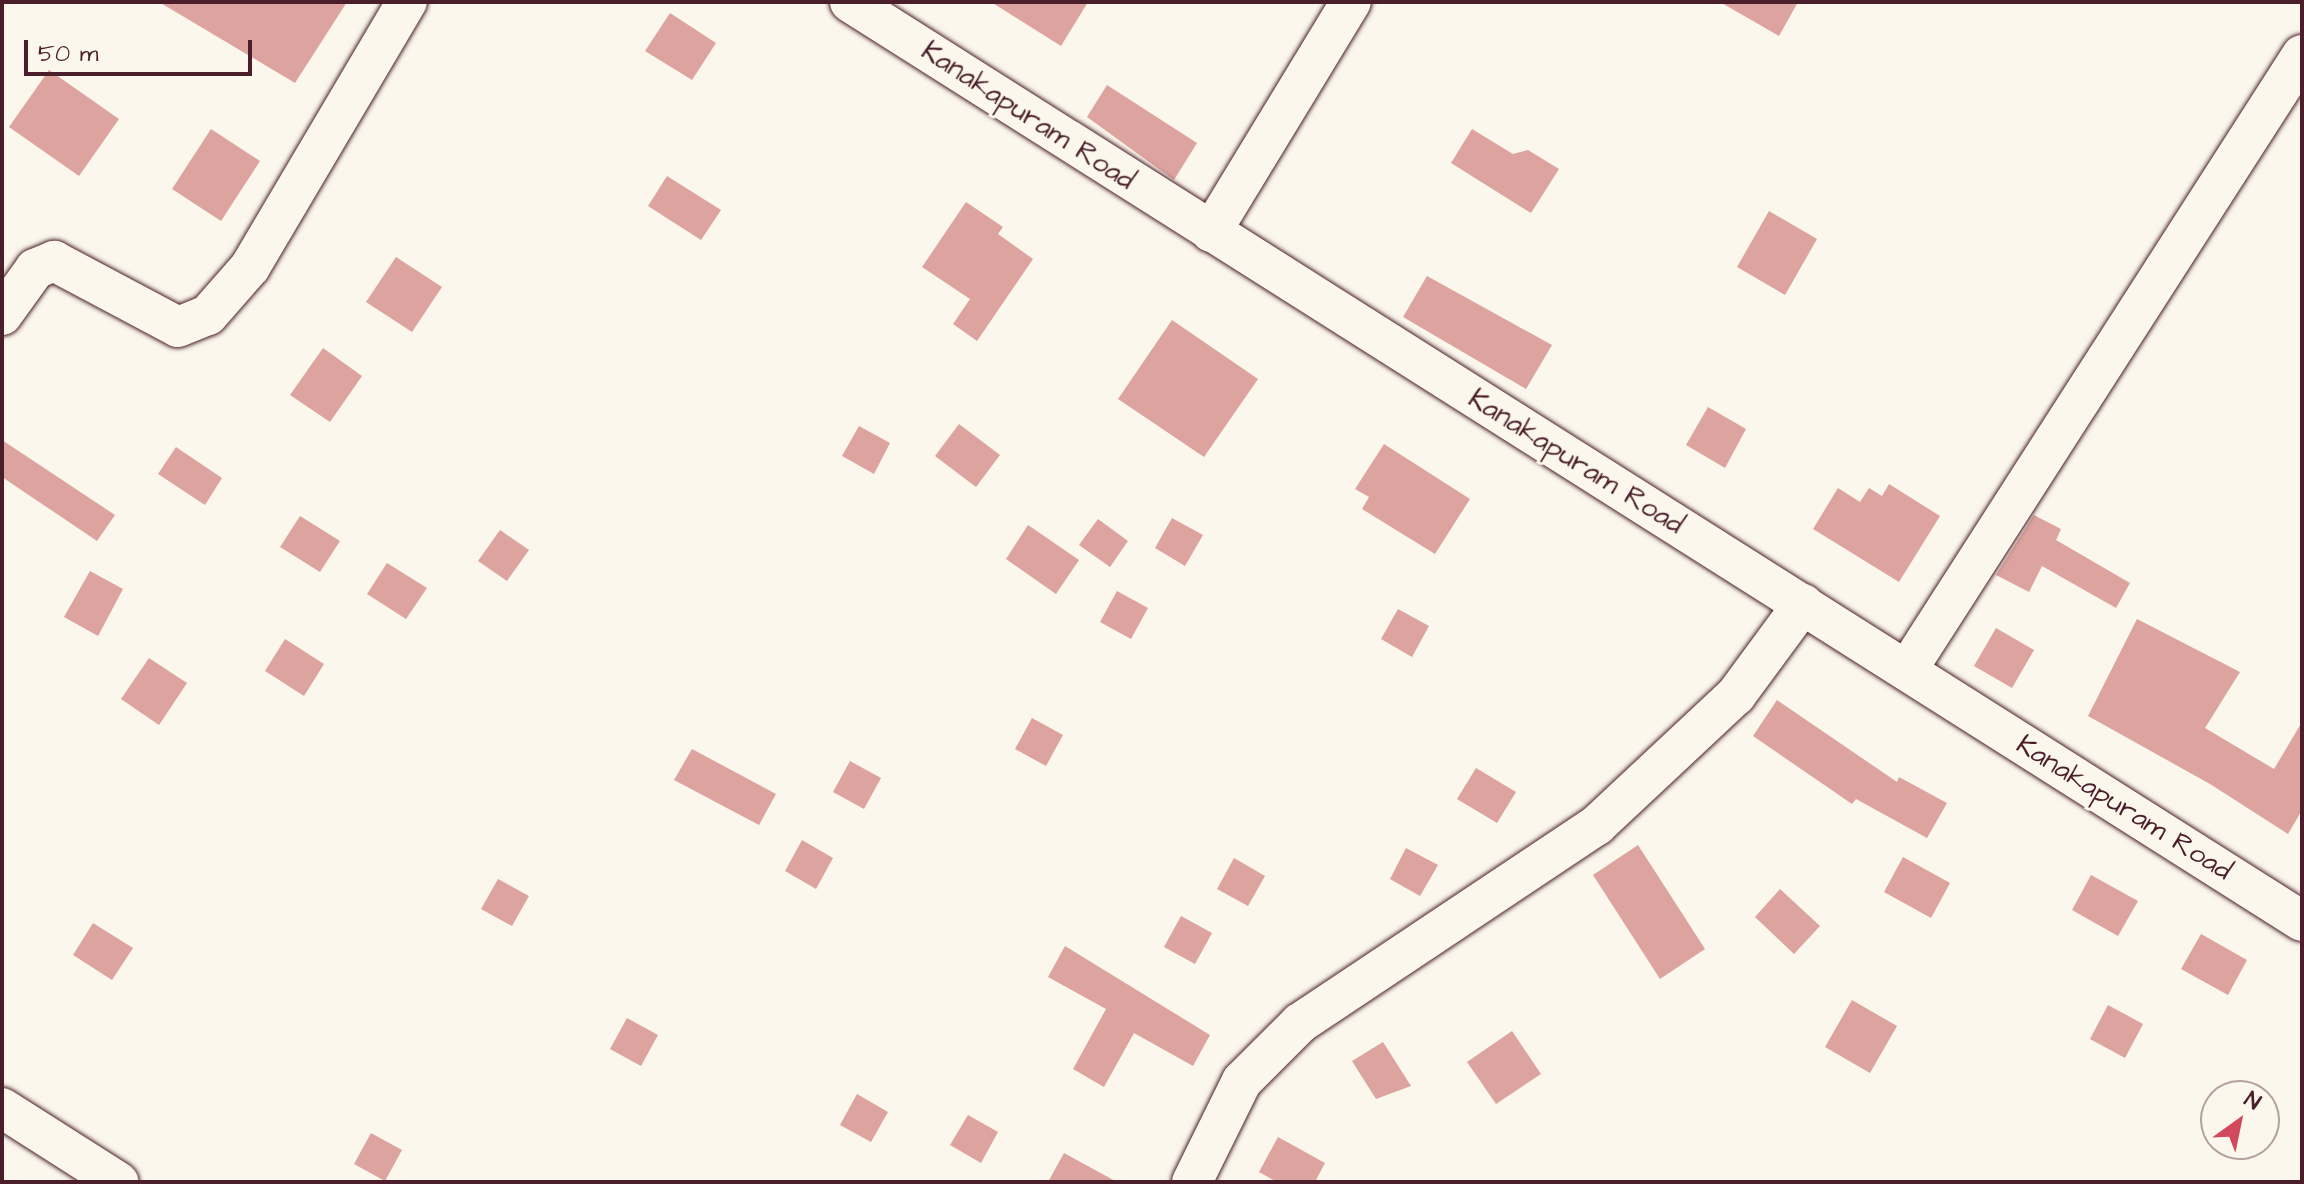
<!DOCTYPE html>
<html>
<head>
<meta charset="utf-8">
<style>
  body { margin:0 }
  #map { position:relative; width:2304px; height:1184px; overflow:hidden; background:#fbf7ec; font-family:"Architects Daughter",sans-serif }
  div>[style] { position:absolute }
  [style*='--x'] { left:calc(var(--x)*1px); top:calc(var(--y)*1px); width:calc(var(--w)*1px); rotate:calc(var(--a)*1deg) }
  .building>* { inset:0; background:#dda39e }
  .roads { filter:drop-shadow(0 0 2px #4a1f2b) drop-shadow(0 0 2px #4a1f2b) }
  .minor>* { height:40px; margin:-20px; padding:0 20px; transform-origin:20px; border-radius:20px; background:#fbf7ec }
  span { translate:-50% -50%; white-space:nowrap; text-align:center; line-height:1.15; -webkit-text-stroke:6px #fbf7ec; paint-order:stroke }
  .street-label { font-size:28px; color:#4a1f2b }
  .frame { position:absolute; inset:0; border:4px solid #4a1f2b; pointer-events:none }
  .north { position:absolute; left:2200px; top:1080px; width:80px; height:80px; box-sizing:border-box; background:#fbf7ec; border:2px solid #b4a19f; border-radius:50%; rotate:33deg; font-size:22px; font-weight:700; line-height:32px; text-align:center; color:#4a1f2b }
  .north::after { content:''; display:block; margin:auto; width:28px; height:36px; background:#d1495b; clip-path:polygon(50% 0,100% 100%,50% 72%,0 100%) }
  .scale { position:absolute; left:24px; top:40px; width:228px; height:36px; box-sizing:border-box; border:4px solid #4a1f2b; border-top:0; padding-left:10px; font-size:24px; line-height:28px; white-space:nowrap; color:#4a1f2b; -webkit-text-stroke:6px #fbf7ec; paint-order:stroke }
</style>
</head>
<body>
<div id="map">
  <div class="building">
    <div style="clip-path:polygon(159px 2px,347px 2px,295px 83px)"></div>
    <div style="clip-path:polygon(991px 2px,1088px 2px,1061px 46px)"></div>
    <div style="clip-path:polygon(1720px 2px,1798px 2px,1779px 36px)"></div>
    <div style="clip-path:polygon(670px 13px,716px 43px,692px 80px,645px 51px)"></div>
    <div style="clip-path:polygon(49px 70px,119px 119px,79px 176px,9px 127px)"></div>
    <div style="clip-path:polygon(1107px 85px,1197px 143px,1174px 180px,1087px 117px)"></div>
    <div style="clip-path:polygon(211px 129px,260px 161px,221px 221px,172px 189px)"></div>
    <div style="clip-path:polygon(1472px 129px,1513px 154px,1528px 150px,1559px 169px,1531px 213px,1451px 163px)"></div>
    <div style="clip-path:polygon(667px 176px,721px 210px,701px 240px,648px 206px)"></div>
    <div style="clip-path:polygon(966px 202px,1003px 227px,998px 234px,1033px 259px,977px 341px,953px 324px,970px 299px,922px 267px)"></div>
    <div style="clip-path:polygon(1769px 211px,1817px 239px,1785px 295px,1737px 267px)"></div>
    <div style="clip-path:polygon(396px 257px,442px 287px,412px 332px,366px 302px)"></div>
    <div style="clip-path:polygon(1427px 276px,1552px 345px,1526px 389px,1403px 317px)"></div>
    <div style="clip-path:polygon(1172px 320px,1258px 379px,1204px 457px,1118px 399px)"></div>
    <div style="clip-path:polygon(323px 348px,362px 376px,330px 422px,290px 395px)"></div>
    <div style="clip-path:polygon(1708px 407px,1746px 429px,1725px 468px,1686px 445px)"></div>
    <div style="clip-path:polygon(959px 424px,1000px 455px,976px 487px,935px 456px)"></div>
    <div style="clip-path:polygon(859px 426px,890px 443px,874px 474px,842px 456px)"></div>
    <div style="clip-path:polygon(2px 440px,115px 515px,97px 541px,2px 477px)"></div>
    <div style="clip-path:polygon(1384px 444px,1470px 499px,1435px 554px,1362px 509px,1369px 497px,1355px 489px)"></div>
    <div style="clip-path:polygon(176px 447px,222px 478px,205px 505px,158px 474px)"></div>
    <div style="clip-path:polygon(1889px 484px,1940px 516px,1899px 582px,1813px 529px,1838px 488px,1860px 502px,1869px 488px,1882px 496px)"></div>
    <div style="clip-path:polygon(2034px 515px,2061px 529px,2056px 540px,2130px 583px,2116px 608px,2042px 566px,2029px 592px,1996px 575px)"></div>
    <div style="clip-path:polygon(300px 516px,340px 541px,320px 572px,280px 547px)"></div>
    <div style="clip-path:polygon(1172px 518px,1203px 535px,1185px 566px,1155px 548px)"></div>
    <div style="clip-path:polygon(1098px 519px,1128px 541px,1110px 567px,1079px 545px)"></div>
    <div style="clip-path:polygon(1028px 525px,1079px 560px,1056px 594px,1006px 559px)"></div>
    <div style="clip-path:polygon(500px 530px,529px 550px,507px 581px,478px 561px)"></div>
    <div style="clip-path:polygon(387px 563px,427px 588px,406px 619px,367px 594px)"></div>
    <div style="clip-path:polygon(90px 571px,123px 589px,98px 636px,64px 617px)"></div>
    <div style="clip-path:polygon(1117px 591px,1148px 608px,1131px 639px,1100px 622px)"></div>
    <div style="clip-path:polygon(1398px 609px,1429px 626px,1412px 657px,1381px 639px)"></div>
    <div style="clip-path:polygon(2137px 619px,2240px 672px,2205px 728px,2274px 769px,2302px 722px,2302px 810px,2288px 834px,2210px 784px,2088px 716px)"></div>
    <div style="clip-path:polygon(1996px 628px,2034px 650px,2012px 688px,1974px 666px)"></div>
    <div style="clip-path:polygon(285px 639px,324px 664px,304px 696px,265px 671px)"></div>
    <div style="clip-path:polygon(149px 658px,187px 683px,159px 725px,121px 699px)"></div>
    <div style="clip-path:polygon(1777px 700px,1897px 782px,1899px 777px,1947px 803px,1927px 838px,1856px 799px,1852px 804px,1753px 736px)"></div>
    <div style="clip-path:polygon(1032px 718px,1063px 735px,1046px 766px,1015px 749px)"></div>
    <div style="clip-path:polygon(692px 749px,776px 794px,759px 825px,674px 780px)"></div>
    <div style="clip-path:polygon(850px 761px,881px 778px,864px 809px,833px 792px)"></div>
    <div style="clip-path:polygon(1476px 768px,1516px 792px,1497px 823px,1457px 799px)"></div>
    <div style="clip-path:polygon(802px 840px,833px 858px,816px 889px,785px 871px)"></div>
    <div style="clip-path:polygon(1638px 845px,1705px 949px,1660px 979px,1593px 875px)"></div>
    <div style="clip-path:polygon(1406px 848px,1438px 865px,1420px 896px,1390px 879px)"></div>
    <div style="clip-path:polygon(1903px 857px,1950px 883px,1931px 918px,1884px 892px)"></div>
    <div style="clip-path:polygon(1234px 858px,1265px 876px,1248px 906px,1217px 889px)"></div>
    <div style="clip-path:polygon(2091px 875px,2138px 901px,2118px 936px,2072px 910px)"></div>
    <div style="clip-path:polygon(498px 879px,529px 896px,512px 926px,481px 909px)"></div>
    <div style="clip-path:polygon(1780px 889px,1820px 926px,1794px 954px,1755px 917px)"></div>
    <div style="clip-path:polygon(1181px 916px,1212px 933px,1195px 964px,1164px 947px)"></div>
    <div style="clip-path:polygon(93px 923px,133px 948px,112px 980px,73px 955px)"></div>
    <div style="clip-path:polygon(2201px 934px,2247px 960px,2228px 995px,2181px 969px)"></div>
    <div style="clip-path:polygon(1065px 946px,1210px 1035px,1193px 1066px,1134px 1033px,1104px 1087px,1073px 1069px,1106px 1009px,1048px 977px)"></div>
    <div style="clip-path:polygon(1852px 1000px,1897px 1026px,1870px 1073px,1825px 1047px)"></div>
    <div style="clip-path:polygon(2108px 1005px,2143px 1024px,2125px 1058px,2090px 1039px)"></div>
    <div style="clip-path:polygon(627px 1018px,658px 1035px,641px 1066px,610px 1049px)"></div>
    <div style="clip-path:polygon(1512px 1031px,1541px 1074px,1496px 1104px,1467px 1062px)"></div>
    <div style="clip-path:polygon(1383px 1042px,1411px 1086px,1376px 1099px,1352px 1061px)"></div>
    <div style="clip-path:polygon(857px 1094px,888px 1112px,871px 1142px,840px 1125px)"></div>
    <div style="clip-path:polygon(968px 1115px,998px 1132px,981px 1163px,950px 1145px)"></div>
    <div style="clip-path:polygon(371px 1133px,402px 1150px,385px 1181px,354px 1164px)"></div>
    <div style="clip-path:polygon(1278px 1137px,1325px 1163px,1315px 1182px,1277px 1182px,1259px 1172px)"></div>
    <div style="clip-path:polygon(1064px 1153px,1117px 1182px,1048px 1182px)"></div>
  </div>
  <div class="roads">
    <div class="minor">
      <div style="--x:850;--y:2;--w:1718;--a:32.33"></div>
      <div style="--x:1211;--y:232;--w:269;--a:-58.7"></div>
      <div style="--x:2;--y:315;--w:57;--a:-54.3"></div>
      <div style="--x:35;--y:269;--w:21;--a:-23"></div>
      <div style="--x:54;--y:261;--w:140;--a:28"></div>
      <div style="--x:178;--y:327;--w:32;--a:-22"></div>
      <div style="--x:208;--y:315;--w:64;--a:-48.8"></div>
      <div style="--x:250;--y:267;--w:308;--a:-59.4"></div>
      <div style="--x:1907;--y:670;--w:731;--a:-57.29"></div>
      <div style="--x:2;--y:1108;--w:138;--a:32.5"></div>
      <div style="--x:1192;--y:1182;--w:113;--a:-63.7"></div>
      <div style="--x:1242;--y:1081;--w:82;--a:-45"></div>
      <div style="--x:1300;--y:1023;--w:357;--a:-33.7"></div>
      <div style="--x:1597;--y:825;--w:190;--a:-43.1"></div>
      <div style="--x:1736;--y:695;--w:113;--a:-53.6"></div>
    </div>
  </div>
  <div class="street-label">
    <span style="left:1028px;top:116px;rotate:33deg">Kanakapuram Road</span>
    <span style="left:1576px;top:462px;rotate:32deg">Kanakapuram Road</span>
    <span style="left:2124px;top:808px;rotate:32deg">Kanakapuram Road</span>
  </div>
  <div class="frame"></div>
  <div class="north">N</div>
  <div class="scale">50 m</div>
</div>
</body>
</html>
